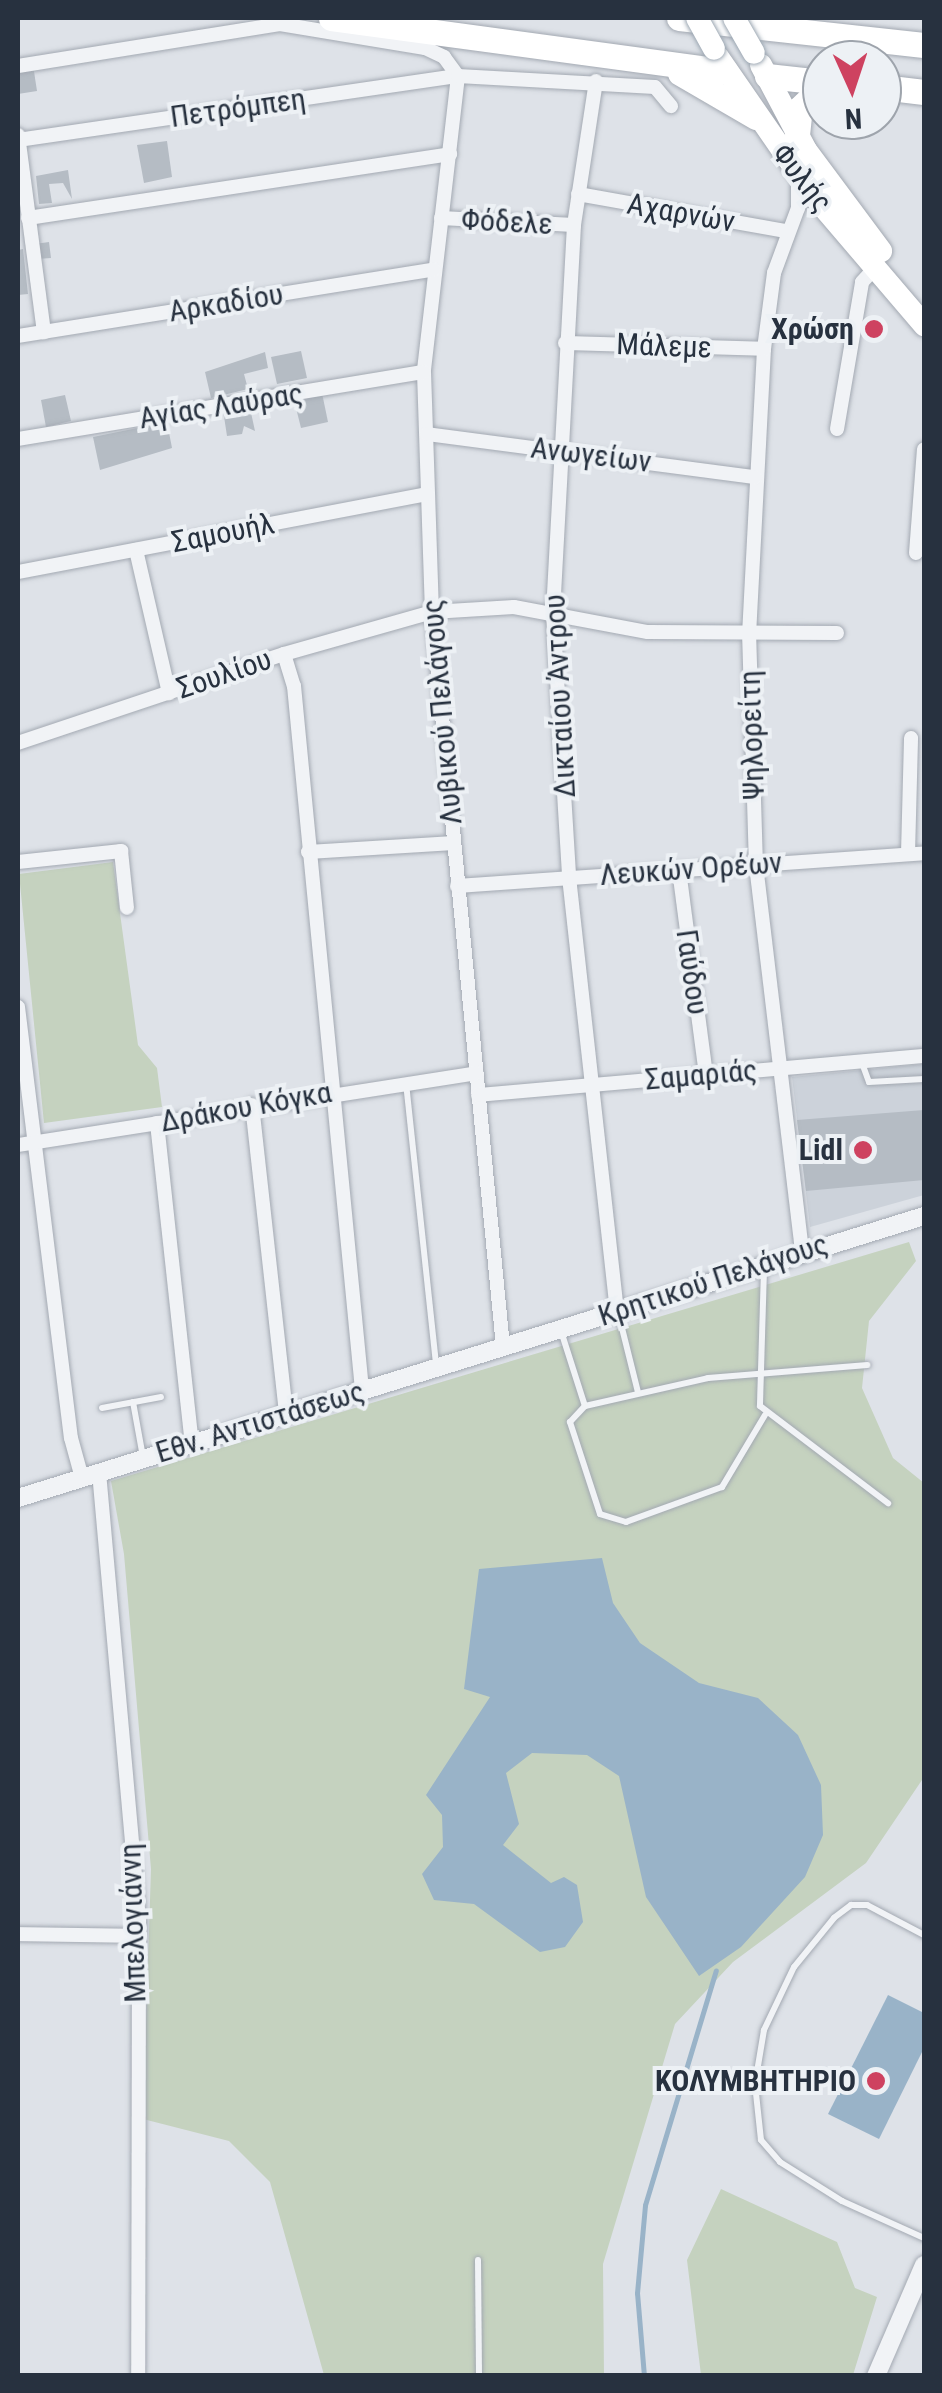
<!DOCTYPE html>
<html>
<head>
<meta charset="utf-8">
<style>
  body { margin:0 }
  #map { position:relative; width:942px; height:2393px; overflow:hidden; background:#dee2e8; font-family:"Roboto Condensed",sans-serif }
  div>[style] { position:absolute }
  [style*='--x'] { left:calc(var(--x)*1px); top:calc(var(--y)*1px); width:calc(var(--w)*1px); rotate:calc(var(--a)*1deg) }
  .built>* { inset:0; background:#ccd2da }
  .green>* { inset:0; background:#c5d2bf }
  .water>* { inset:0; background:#99b3c8 }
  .stream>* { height:5px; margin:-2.5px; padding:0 2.5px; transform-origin:2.5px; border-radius:2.5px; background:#99b3c8 }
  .building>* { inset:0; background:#b5bcc4 }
  .roads { filter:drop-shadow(0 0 2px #a3a9b2) drop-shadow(0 0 2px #a3a9b2) }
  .service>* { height:6px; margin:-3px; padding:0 3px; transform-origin:3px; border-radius:3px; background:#f1f3f6 }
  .minor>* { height:14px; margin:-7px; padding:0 7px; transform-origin:7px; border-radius:7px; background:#f1f3f6 }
  .tertiary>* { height:18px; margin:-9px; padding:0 9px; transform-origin:9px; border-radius:9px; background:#f1f3f6 }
  .primary>* { height:22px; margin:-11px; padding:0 11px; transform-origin:11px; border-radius:11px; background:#fff }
  .motorway>* { height:25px; margin:-12.5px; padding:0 12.5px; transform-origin:12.5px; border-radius:12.5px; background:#fff }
  .bridges { filter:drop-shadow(0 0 2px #9da8b3) drop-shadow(0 0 2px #9da8b3) }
  .primary-bridge>* { height:22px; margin:-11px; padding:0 11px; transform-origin:11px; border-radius:11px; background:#fff }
  .dots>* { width:28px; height:28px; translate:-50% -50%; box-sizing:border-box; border:5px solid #edf1f5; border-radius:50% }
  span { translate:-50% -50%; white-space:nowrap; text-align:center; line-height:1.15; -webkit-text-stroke:8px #edf1f5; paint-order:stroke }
  .street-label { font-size:30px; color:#27313f }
  .poi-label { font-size:30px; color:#27313f; font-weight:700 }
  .right { translate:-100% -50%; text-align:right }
  .frame { position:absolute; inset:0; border:20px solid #27313f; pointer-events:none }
  .north { position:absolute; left:802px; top:40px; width:100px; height:100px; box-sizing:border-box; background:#edf1f5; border:2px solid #9ea4ac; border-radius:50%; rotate:177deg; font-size:28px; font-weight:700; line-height:40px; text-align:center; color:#27313f }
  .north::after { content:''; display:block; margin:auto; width:35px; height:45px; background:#ce4260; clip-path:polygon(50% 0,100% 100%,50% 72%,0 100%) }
</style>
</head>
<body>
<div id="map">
  <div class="built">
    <div style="clip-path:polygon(924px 1064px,924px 1195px,810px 1227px,792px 1077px)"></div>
  </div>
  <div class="green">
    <div style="clip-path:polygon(113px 862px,138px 1045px,157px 1068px,162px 1107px,44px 1123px,19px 874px)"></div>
    <div style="clip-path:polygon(909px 1242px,916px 1261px,869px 1321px,862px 1388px,893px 1458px,924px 1483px,924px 1777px,866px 1863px,733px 1962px,675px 2024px,603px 2264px,604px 2375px,324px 2375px,270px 2182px,229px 2141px,143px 2119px,151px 1869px,124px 1554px,111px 1481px)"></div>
    <div style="clip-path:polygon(721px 2189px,837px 2242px,855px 2288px,877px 2297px,853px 2375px,701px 2375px,687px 2260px)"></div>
  </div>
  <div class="water">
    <div style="clip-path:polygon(602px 1558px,613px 1603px,640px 1643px,699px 1683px,758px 1698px,798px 1735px,821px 1785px,823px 1835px,805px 1877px,741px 1947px,699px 1976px,646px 1897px,619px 1776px,587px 1755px,532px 1753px,506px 1773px,519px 1824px,503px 1845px,551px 1883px,564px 1877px,577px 1885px,583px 1922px,565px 1947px,540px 1952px,474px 1904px,434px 1900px,422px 1874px,443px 1847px,442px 1815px,426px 1795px,490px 1697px,464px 1689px,479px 1569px)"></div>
    <div style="clip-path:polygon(888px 1995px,924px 2013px,924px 2048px,879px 2139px,828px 2114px)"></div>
  </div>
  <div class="stream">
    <div style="--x:644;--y:2376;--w:83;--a:-94.8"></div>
    <div style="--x:637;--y:2293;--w:88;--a:-84.8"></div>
    <div style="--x:645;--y:2205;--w:245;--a:-73.2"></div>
  </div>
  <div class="building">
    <div style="clip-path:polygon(33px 65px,37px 91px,18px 94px,18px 68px)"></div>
    <div style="clip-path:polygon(167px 141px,172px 177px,144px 183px,137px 145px)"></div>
    <div style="clip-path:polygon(68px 170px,72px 199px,63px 183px,49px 184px,52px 203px,39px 204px,36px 176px)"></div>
    <div style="clip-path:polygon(49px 242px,51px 258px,37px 259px,35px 244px)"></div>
    <div style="clip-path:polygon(23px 249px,28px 294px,18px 295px,18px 250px)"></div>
    <div style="clip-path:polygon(301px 351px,307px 378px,277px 384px,271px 357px)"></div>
    <div style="clip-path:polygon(265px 352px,268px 368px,244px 374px,248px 389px,211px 398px,205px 372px)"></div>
    <div style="clip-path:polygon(322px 393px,328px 422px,301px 428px,294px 400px)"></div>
    <div style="clip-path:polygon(65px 395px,71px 421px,46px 427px,41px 400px)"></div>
    <div style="clip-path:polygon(238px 407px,250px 408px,255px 431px,244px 426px,242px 434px,227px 436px,223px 410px)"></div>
    <div style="clip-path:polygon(167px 422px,172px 448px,100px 470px,93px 437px)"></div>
    <div style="clip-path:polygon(924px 1110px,924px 1180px,806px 1191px,797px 1120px)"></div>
  </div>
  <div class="roads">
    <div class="service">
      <div style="--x:862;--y:1063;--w:20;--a:70"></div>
      <div style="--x:869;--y:1082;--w:55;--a:-3.1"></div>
      <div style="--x:406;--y:1083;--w:283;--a:83.9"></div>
      <div style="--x:764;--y:1269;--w:137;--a:91.7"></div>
      <div style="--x:760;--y:1406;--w:161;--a:37.2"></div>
      <div style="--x:619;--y:1316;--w:78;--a:76"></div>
      <div style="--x:561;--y:1331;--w:79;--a:72.3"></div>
      <div style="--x:133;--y:1402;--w:56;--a:79.7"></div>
      <div style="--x:102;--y:1408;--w:60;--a:-10.6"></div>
      <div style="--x:765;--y:1415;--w:84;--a:120.8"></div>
      <div style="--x:722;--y:1487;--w:102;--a:160"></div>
      <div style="--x:626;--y:1522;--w:27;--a:-163"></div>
      <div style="--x:600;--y:1514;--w:97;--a:-108.1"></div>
      <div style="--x:570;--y:1422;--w:22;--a:-47"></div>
      <div style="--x:585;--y:1406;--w:126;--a:-12.8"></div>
      <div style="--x:708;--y:1378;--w:160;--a:-4.7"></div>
      <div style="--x:924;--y:1935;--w:64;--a:-152.2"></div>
      <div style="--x:867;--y:1905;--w:16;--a:180"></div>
      <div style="--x:851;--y:1905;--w:21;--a:143"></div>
      <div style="--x:834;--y:1918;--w:63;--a:129.2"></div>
      <div style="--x:794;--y:1967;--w:70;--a:115.5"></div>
      <div style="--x:764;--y:2030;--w:55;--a:99.5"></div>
      <div style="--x:755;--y:2084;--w:56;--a:83.9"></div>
      <div style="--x:761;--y:2140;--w:29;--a:49"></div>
      <div style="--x:780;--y:2162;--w:73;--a:32.2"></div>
      <div style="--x:842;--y:2201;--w:90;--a:24.3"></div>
      <div style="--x:478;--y:2260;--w:116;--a:89.5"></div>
    </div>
    <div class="minor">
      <div style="--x:18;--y:66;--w:265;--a:-9.1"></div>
      <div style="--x:280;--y:24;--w:147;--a:9.4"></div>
      <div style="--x:425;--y:48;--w:21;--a:25"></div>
      <div style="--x:444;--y:57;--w:24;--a:54"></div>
      <div style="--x:458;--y:76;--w:298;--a:96.6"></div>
      <div style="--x:424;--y:372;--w:240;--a:88.1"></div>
      <div style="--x:432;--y:612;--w:738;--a:84.48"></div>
      <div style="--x:596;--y:81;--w:146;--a:98.7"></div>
      <div style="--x:574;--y:225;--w:389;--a:93.1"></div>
      <div style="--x:553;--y:613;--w:264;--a:86.5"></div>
      <div style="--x:569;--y:877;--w:436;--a:83.7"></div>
      <div style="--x:18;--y:135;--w:199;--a:82.5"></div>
      <div style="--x:18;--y:140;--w:445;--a:-8.3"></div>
      <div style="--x:458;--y:76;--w:197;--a:3.2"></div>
      <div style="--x:655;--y:87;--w:25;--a:50"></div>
      <div style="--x:798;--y:180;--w:28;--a:90"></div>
      <div style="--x:798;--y:208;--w:69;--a:110.3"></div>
      <div style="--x:774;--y:273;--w:77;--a:97.5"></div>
      <div style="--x:764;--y:349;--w:282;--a:93"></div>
      <div style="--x:749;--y:631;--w:234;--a:88.3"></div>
      <div style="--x:756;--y:865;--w:389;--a:83.2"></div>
      <div style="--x:578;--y:194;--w:210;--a:10.1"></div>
      <div style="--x:28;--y:218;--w:427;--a:-8.6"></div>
      <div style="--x:441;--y:218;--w:133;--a:3"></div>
      <div style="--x:18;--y:336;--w:421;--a:-9.1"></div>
      <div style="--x:565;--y:343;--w:199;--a:1.7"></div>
      <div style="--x:837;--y:429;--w:149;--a:-80.3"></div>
      <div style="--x:862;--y:282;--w:21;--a:-47"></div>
      <div style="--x:427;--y:434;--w:331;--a:7.5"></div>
      <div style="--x:18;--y:439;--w:411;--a:-9.4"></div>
      <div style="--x:136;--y:550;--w:147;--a:77"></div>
      <div style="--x:916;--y:553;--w:104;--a:-85.6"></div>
      <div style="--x:18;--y:572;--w:417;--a:-10.8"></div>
      <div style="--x:284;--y:654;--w:34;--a:73"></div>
      <div style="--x:294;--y:686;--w:707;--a:84.48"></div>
      <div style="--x:18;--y:743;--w:280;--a:-18.5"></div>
      <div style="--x:284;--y:654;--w:154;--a:-15.8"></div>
      <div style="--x:432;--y:612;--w:82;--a:-3.5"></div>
      <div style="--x:514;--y:607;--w:136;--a:10.6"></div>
      <div style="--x:648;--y:632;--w:189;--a:0.3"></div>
      <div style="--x:308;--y:852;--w:146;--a:-3.5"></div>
      <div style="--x:908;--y:854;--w:116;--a:-88.5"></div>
      <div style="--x:18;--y:862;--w:104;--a:-6.1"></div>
      <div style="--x:121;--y:851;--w:57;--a:84"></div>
      <div style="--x:679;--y:870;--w:207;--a:82.5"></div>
      <div style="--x:457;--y:886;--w:468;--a:-4"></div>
      <div style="--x:18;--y:1007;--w:434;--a:83"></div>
      <div style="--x:71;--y:1438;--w:41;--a:74.6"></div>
      <div style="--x:478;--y:1095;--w:448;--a:-5"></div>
      <div style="--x:252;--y:1105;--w:312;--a:83.7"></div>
      <div style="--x:157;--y:1123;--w:322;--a:83.8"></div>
      <div style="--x:18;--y:1145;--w:464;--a:-8.9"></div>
      <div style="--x:99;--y:1472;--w:451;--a:84.9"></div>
      <div style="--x:139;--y:1921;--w:455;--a:90.1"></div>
      <div style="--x:18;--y:1934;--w:121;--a:0.9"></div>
    </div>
    <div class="tertiary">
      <div style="--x:18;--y:1498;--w:949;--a:-17.29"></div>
      <div style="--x:876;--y:2376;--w:121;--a:-66.6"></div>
    </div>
    <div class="primary">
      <div style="--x:718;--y:57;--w:169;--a:55.4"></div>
      <div style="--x:814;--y:196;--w:170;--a:49.5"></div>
      <div style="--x:761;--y:65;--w:96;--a:62.1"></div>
      <div style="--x:806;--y:150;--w:126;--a:53.4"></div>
    </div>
    <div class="motorway">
      <div style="--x:331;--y:18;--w:398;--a:7.7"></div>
      <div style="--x:679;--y:18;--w:246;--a:6.3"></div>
      <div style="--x:680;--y:73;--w:88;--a:30.1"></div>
      <div style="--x:767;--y:76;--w:55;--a:6.2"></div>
      <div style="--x:882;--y:87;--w:42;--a:6.8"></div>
      <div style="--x:797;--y:135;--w:27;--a:-84"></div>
      <div style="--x:800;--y:108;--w:30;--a:-44"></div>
    </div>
  </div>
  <div class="bridges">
    <div class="primary-bridge">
      <div style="--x:697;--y:18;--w:35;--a:61"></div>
      <div style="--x:734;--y:18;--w:40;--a:60.3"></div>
    </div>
  </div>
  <div class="dots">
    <div style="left:874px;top:329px;background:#ce4260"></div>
    <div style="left:863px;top:1150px;background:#ce4260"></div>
    <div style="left:876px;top:2081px;background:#ce4260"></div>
  </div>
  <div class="street-label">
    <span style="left:238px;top:108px;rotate:-8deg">Πετρόμπεη</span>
    <span style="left:802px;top:178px;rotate:52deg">Φυλής</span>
    <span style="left:681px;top:213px;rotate:10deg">Αχαρνών</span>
    <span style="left:507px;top:222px;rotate:3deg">Φόδελε</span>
    <span style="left:226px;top:303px;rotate:-9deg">Αρκαδίου</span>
    <span style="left:664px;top:346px;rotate:2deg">Μάλεμε</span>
    <span style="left:221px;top:406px;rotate:-9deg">Αγίας Λαύρας</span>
    <span style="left:591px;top:455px;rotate:7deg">Ανωγείων</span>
    <span style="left:223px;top:533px;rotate:-11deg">Σαμουήλ</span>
    <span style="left:224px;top:674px;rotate:-19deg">Σουλίου</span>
    <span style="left:560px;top:696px;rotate:-93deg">Δικταίου Άντρου</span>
    <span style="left:442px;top:712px;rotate:-95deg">Λυβικού Πελάγους</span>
    <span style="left:752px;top:735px;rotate:-92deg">Ψηλορείτη</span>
    <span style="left:691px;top:869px;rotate:-4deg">Λευκών Ορέων</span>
    <span style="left:692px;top:972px;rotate:82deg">Γαύδου</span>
    <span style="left:701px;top:1075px;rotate:-5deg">Σαμαριάς</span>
    <span style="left:246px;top:1107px;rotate:-10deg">Δράκου Κόγκα</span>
    <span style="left:713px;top:1280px;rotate:-18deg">Κρητικού Πελάγους</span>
    <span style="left:260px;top:1422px;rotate:-17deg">Εθν. Αντιστάσεως</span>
    <span style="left:133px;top:1923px;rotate:-92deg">Μπελογιάννη</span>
  </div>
  <div class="poi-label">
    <span class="right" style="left:854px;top:329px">Χρώση</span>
    <span class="right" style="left:843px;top:1150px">Lidl</span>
    <span class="right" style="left:856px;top:2081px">ΚΟΛΥΜΒΗΤΗΡΙΟ</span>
  </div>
  <div class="frame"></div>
  <div class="north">N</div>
</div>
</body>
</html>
